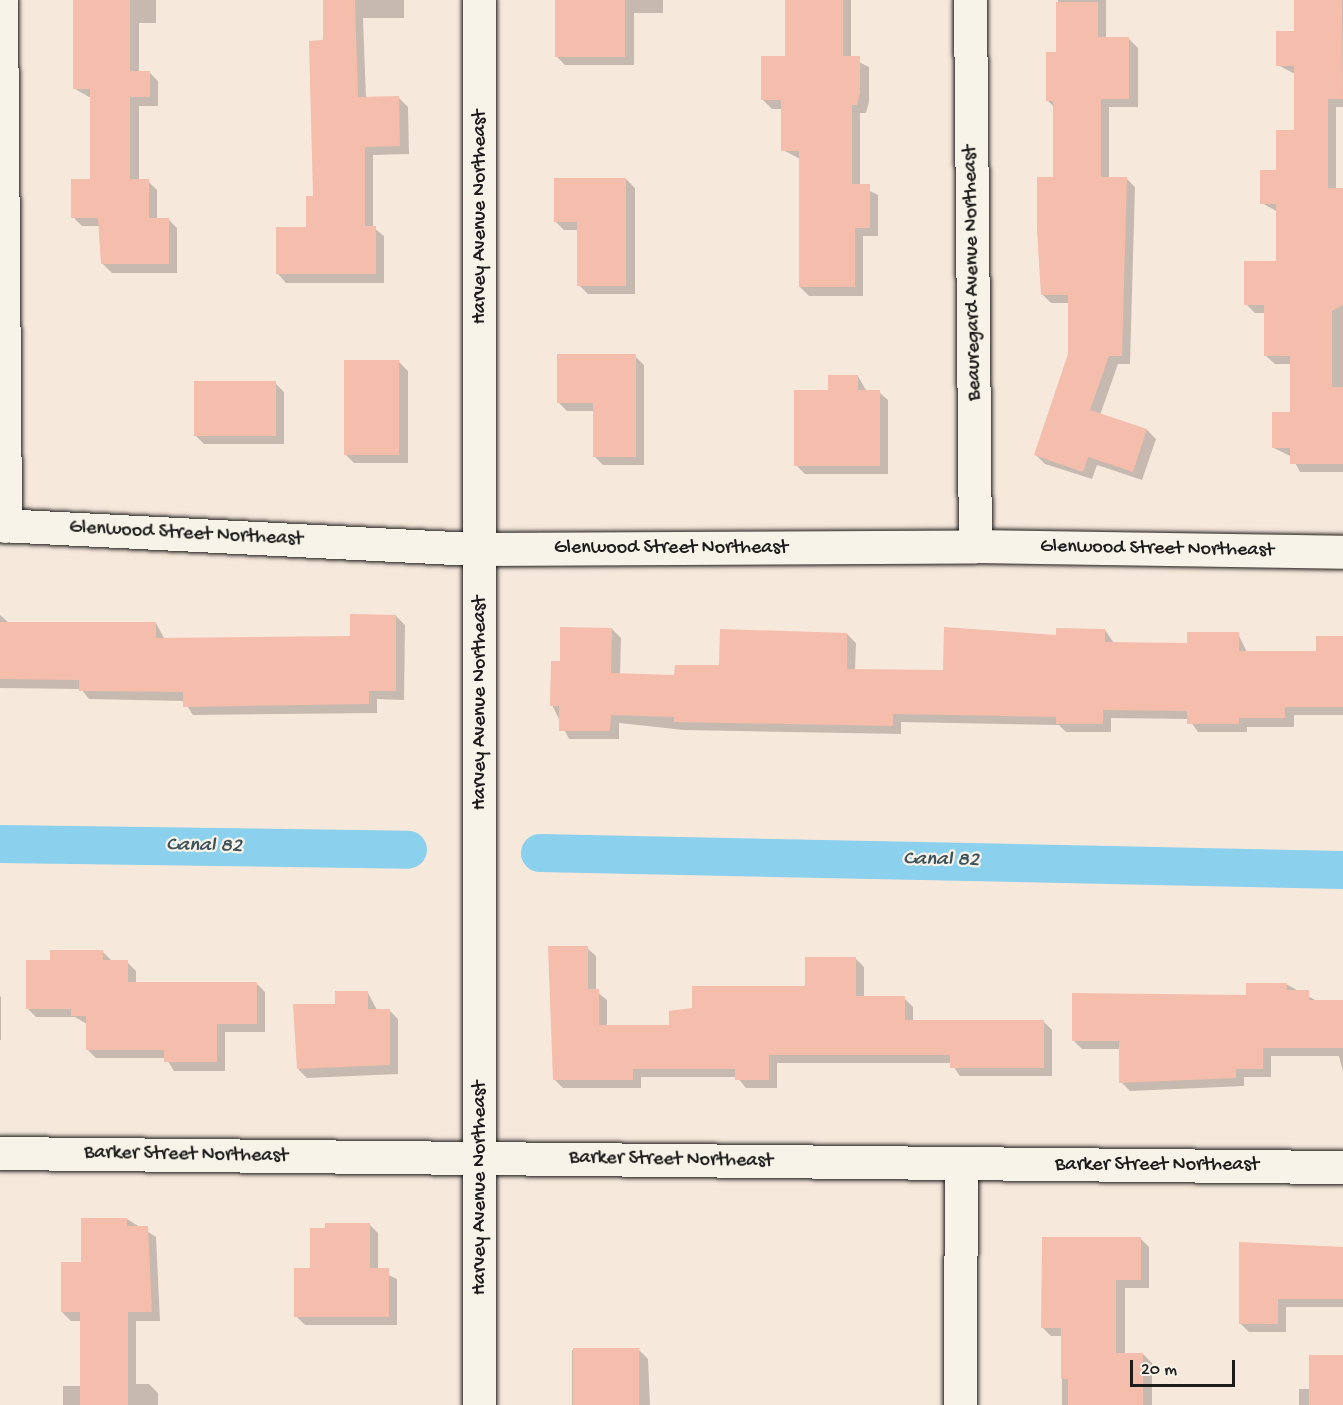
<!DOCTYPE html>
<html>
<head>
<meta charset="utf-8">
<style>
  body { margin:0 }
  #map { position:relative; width:1343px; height:1405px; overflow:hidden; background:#f7e8dc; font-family:"Gochi Hand",sans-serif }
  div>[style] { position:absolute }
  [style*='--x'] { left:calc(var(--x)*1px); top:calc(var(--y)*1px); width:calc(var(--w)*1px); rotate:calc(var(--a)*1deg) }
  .shadow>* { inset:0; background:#0003 }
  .canal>* { height:38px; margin:-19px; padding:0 19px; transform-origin:19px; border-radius:19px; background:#8bd0ed }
  .building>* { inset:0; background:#f5bdab }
  .roads { filter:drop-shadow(0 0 2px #1c1c1c) drop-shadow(0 0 2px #1c1c1c) }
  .street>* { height:33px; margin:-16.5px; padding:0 16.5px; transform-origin:16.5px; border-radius:16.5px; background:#f7f3e8 }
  span { translate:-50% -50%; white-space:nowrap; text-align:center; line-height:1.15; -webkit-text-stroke:4.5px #f7f3e8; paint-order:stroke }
  .street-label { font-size:20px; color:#1c1c1c }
  .water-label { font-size:21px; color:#3d525b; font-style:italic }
  .scale { position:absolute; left:1130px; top:1360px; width:105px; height:27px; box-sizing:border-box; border:3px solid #1c1c1c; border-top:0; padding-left:8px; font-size:18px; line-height:21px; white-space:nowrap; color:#1c1c1c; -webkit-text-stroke:4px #f7f3e8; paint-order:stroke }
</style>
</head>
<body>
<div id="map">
  <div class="shadow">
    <div style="clip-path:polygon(73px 0,156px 0,156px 23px,139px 23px,139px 72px,149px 72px,158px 81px,158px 106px,139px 106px,139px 181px,148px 181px,157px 190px,157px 219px,168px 219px,177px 228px,177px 273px,112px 273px,103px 264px,100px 226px,82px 226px,73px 217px,91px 181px,91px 98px,75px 89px)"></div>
    <div style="clip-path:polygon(325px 0,404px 0,404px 18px,363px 18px,366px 99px,399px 98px,408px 107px,409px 154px,373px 155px,373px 227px,384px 236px,384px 283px,286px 283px,278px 274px,307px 229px,314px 198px)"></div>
    <div style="clip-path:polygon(556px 0,663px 0,663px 13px,634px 13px,634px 65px,565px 65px,556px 56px)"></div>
    <div style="clip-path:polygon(787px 0,851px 0,851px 58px,869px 67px,869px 102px,866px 113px,860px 113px,860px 186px,878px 195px,878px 236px,863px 236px,863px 296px,809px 296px,800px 287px,800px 159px,783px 150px,783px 109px,772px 109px,763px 100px,787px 58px)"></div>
    <div style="clip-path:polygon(1058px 0,1106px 0,1106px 39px,1129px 39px,1138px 48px,1138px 107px,1109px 107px,1109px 178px,1126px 178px,1135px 187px,1130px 364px,1118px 364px,1100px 415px,1147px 430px,1156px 439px,1142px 480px,1097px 465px,1092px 479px,1045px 464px,1036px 455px,1070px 354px,1070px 303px,1051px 303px,1042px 294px,1055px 178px,1055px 108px,1047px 100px,1058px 53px)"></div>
    <div style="clip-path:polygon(1302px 0,1343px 0,1343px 107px,1336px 107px,1336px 189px,1343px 189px,1343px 472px,1300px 472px,1292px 457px,1274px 448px,1292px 414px,1292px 364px,1275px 364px,1266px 356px,1266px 313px,1255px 313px,1246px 304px,1278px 262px,1278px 212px,1262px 203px,1295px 132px,1295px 74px,1278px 65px,1295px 32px)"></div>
    <div style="clip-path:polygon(626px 179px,635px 188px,635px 294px,588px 294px,579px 285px,579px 230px,564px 230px,555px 221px)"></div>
    <div style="clip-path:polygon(635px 356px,644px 365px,644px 465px,603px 465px,594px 456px,594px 411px,567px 411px,558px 402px)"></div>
    <div style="clip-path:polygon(399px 362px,408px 371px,408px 463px,354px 463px,345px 454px)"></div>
    <div style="clip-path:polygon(858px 376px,867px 392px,879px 392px,888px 400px,888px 474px,805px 474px,796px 465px,830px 392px)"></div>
    <div style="clip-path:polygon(275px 383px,284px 392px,284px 444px,204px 444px,195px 435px)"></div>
    <div style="clip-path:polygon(0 615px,8px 622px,156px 623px,165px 640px,352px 638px,396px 616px,405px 625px,404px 700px,377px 699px,377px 713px,193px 715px,184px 701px,89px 699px,81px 689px,0 688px)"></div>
    <div style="clip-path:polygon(612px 629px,621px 638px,620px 675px,676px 677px,847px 634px,856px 643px,855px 671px,945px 672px,1058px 637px,1105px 630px,1114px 643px,1189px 644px,1238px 634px,1247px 652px,1318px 652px,1343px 638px,1343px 715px,1294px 715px,1294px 727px,1247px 727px,1247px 732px,1198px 732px,1189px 719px,1111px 718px,1111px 732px,1066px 732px,1059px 725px,901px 722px,901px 734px,684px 730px,619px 723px,619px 739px,569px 739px,552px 705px,561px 663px)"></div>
    <div style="clip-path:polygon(587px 948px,596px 956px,596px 991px,607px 1000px,607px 1026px,671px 1026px,807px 988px,855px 958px,864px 967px,864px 998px,904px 998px,913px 1007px,913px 1022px,1044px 1022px,1052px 1030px,1052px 1076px,960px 1076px,951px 1063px,777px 1063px,777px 1088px,746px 1088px,737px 1077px,641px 1077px,641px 1088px,563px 1088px,554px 1079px)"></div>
    <div style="clip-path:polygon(103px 952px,112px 961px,127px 962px,136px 971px,136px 983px,256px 983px,265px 992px,265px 1032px,225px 1032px,225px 1071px,174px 1071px,166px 1058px,96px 1058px,87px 1049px,87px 1024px,75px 1017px,36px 1017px,27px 1008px,52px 962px)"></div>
    <div style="clip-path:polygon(1286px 984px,1317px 1001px,1343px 1000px,1343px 1071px,1339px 1056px,1271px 1056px,1271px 1077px,1244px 1077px,1244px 1086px,1130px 1091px,1121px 1082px,1121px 1049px,1082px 1049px,1073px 1040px)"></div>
    <div style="clip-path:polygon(368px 993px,377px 1010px,389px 1010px,398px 1019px,398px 1074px,307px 1078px,298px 1069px,337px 1006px)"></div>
    <div style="clip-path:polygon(0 996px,1px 997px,1px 1040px,0 1040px)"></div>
    <div style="clip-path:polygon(127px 1219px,156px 1237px,160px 1321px,136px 1321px,136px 1384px,149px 1384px,158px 1393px,158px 1405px,63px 1405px,63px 1386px,82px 1386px,82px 1321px,71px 1321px,62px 1312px,82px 1264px)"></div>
    <div style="clip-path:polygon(369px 1224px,378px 1233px,378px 1270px,397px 1279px,397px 1325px,305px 1325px,296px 1316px)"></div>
    <div style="clip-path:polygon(1140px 1238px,1149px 1247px,1149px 1288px,1125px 1288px,1125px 1354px,1143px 1354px,1152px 1363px,1152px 1405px,1062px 1405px,1062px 1336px,1051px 1336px,1042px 1327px)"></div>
    <div style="clip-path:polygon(1343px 1248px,1343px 1307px,1286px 1307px,1286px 1332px,1249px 1332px,1240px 1323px)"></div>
    <div style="clip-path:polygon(572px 1350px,639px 1350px,648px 1359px,650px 1405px,572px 1405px)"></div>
    <div style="clip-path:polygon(1343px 1356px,1343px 1405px,1299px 1405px,1299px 1389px,1310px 1389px)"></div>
  </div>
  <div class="canal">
    <div style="--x:0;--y:844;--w:408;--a:0.8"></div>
    <div style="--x:540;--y:853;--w:803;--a:1.21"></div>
  </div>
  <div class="building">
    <div style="clip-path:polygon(73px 0,130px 0,130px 71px,150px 71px,150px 97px,130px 97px,130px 179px,149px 179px,149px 218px,169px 218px,169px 264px,101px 264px,98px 218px,71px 218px,71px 179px,90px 179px,90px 89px,73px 89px)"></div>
    <div style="clip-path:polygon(323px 0,355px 0,358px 97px,399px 96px,400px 146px,365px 147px,365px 226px,376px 226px,376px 274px,276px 274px,276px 227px,306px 227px,306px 196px,313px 196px,309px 41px,323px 40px)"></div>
    <div style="clip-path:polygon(555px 0,625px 0,625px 57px,555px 57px)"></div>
    <div style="clip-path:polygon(785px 0,843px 0,843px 56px,860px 56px,860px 93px,857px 105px,852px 105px,852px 184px,870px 184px,870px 228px,855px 228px,855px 287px,799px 287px,799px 151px,781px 151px,781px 100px,761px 100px,761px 56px,785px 56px)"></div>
    <div style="clip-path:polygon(1294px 0,1342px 0,1343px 99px,1328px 99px,1328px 188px,1343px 188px,1343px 305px,1332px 311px,1332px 387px,1343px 387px,1343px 464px,1290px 464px,1290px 448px,1272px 448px,1272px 412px,1290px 412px,1290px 356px,1264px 356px,1264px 305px,1244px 305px,1244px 261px,1276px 261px,1276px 204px,1260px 204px,1260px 170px,1276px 170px,1276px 130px,1294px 130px,1294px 66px,1276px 66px,1276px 31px,1294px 31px)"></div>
    <div style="clip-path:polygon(1056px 2px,1098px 2px,1098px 37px,1129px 37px,1129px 99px,1101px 99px,1101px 177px,1127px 177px,1122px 356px,1109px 356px,1090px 410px,1147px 429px,1133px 472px,1088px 457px,1083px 472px,1034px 455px,1068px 354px,1068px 295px,1041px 295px,1037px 229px,1037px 177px,1053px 177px,1053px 101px,1046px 101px,1046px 52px,1056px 52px)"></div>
    <div style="clip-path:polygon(554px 178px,626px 178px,626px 286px,577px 286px,577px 222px,554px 222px)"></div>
    <div style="clip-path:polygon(557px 354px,636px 354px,636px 457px,593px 457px,593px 403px,557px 403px)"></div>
    <div style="clip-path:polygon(344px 360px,399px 360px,399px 455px,344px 455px)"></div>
    <div style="clip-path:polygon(828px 375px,858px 375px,858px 390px,880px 390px,880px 466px,794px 466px,794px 390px,828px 390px)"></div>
    <div style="clip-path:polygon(194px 381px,276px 381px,276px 436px,194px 436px)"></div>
    <div style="clip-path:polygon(350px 614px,396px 615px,396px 691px,369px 691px,369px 704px,183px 707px,183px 692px,79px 691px,79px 680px,0 679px,0 622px,156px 622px,156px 638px,350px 636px)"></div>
    <div style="clip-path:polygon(560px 627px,612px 628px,611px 673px,674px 675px,675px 665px,719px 665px,720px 629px,847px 633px,847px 669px,943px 670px,944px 627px,1056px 635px,1056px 628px,1105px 629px,1105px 642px,1187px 643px,1187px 632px,1239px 632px,1239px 651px,1316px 651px,1316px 636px,1343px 636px,1343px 707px,1285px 707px,1285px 718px,1239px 718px,1239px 724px,1187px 724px,1187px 711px,1103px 710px,1103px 724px,1056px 724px,1056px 717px,893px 714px,893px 726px,674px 722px,674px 717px,611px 715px,610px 731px,559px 731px,559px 706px,550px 706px,551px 661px,560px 661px)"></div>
    <div style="clip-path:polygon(548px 946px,588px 946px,588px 989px,599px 989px,599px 1025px,669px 1025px,669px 1011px,692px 1008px,692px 986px,805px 986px,805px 957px,856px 957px,856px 996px,905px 996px,905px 1020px,1044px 1020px,1044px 1068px,950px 1068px,950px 1055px,769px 1055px,769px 1080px,735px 1080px,735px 1069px,633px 1069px,633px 1080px,553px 1080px)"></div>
    <div style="clip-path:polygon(50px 950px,103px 950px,103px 960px,128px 960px,128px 982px,257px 982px,257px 1024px,217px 1024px,217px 1062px,164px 1062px,164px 1050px,86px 1050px,86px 1016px,71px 1016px,71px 1009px,26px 1009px,26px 960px,50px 960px)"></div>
    <div style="clip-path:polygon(1246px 983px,1287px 983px,1287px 990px,1309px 990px,1309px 1000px,1343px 1000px,1343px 1048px,1263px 1048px,1263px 1069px,1236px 1069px,1236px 1078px,1119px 1083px,1119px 1041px,1072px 1041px,1072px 993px,1246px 995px)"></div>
    <div style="clip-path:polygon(335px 991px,368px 991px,368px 1009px,390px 1009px,390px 1065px,297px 1069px,293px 1004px,335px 1004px)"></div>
    <div style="clip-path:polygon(81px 1218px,127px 1218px,127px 1226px,148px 1226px,152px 1312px,128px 1312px,128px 1405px,80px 1405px,80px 1312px,61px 1312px,61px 1262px,81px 1262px)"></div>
    <div style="clip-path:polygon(325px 1223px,370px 1223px,370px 1268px,389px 1268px,389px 1317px,294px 1317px,294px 1268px,310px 1268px,310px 1228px,325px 1228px)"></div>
    <div style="clip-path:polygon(1042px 1237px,1141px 1237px,1141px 1280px,1116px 1280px,1116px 1353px,1143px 1353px,1143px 1405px,1068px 1405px,1068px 1379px,1061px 1379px,1061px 1328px,1041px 1328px)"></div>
    <div style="clip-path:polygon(1239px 1242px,1343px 1247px,1343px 1299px,1278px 1299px,1278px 1324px,1239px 1324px)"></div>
    <div style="clip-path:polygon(573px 1348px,639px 1348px,639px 1405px,573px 1405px)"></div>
    <div style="clip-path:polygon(1309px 1355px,1343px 1355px,1343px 1405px,1309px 1405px)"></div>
  </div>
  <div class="roads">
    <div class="street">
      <div style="--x:1;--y:0;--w:526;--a:89.56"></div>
      <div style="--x:479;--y:0;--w:1405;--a:90"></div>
      <div style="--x:970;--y:0;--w:546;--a:89.48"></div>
      <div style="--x:0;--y:525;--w:482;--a:2.9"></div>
      <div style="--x:481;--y:549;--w:494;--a:-0.3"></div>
      <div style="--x:975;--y:546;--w:368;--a:0.9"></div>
      <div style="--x:0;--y:1153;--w:1343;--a:0.6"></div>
      <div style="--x:960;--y:1405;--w:242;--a:-89.8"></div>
    </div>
  </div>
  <div class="street-label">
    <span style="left:480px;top:217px;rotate:-90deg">Harvey Avenue Northeast</span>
    <span style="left:973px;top:273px;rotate:-91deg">Beauregard Avenue Northeast</span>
    <span style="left:186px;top:534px;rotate:3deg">Glenwood Street Northeast</span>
    <span style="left:671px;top:548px">Glenwood Street Northeast</span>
    <span style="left:1157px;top:549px;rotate:1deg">Glenwood Street Northeast</span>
    <span style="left:480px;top:703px;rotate:-90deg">Harvey Avenue Northeast</span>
    <span style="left:186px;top:1155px;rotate:1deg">Barker Street Northeast</span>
    <span style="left:671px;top:1160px;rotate:1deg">Barker Street Northeast</span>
    <span style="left:1157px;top:1165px">Barker Street Northeast</span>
    <span style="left:480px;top:1188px;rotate:-90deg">Harvey Avenue Northeast</span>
  </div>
  <div class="water-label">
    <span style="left:204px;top:847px;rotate:1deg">Canal 82</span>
    <span style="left:941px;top:861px;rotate:1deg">Canal 82</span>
  </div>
  <div class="scale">20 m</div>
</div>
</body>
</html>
